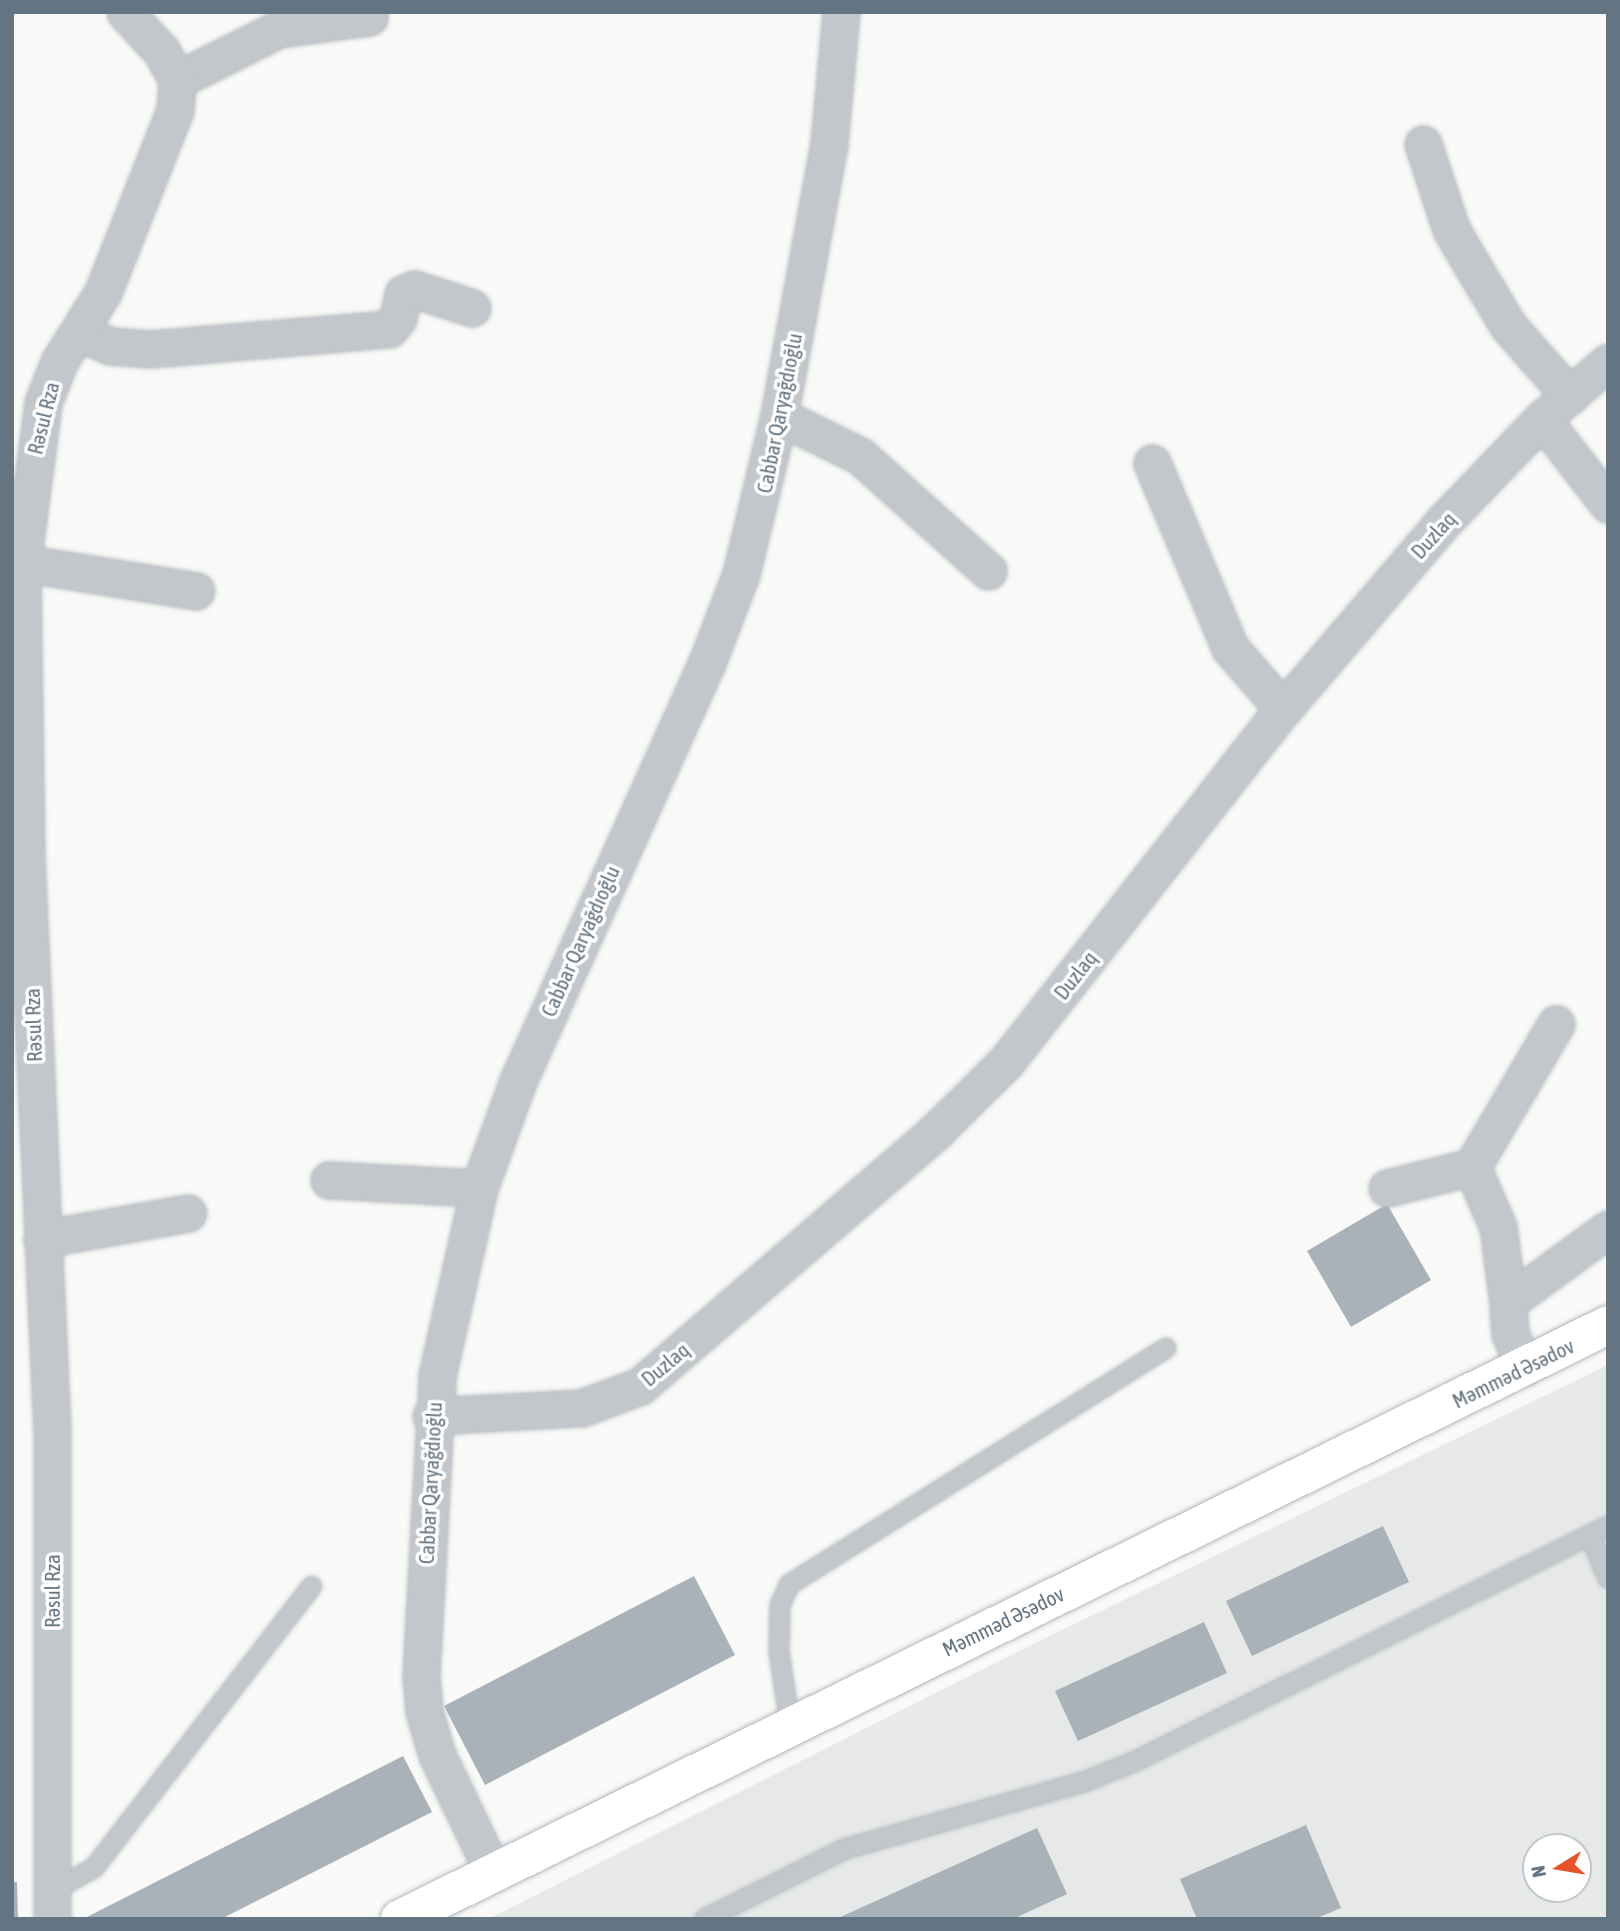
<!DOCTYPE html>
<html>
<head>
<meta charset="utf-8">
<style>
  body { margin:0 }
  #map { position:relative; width:1620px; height:1931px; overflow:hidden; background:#f9f9f7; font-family:"Asap Condensed",sans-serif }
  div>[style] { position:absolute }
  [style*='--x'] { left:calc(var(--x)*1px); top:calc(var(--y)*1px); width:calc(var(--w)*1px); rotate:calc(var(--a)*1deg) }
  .built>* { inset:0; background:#e7e8e8 }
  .building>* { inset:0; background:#a9b2b9 }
  .roads { filter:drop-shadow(0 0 2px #b3b9be) drop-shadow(0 0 2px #b3b9be) }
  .service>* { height:18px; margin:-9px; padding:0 9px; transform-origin:9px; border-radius:9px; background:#c2c7cb }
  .minor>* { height:35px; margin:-17.5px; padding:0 17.5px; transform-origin:17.5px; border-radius:17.5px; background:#c2c7cb }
  .primary>* { height:38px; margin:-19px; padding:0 19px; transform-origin:19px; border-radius:19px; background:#fff }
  span { translate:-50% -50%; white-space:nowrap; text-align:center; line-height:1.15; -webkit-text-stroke:7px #fff; paint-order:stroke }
  .street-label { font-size:21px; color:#637583 }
  .frame { position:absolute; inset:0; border:14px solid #637583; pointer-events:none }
  .north { position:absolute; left:1522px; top:1833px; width:70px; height:70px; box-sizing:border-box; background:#fff; border:2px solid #c1c8cd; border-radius:50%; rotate:259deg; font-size:19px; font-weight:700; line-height:28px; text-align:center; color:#637583 }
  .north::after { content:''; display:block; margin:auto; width:24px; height:32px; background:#e85228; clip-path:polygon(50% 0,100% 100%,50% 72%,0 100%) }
</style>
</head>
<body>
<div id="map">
  <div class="built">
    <div style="clip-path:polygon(evenodd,1608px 1365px,1608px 1919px,488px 1919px,1027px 1647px,1608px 1365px,1536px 1847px,1578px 1847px,1578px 1889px,1536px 1889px,1536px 1847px)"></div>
  </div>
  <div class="building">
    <div style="clip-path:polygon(1387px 1204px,1431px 1280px,1351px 1327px,1307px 1251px)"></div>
    <div style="clip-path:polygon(1383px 1526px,1409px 1582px,1252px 1656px,1226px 1601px)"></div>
    <div style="clip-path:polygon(694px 1576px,735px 1655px,485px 1785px,444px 1706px)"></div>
    <div style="clip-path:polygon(1204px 1622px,1227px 1673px,1078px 1741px,1055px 1691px)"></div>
    <div style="clip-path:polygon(403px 1756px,432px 1812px,221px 1919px,83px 1919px)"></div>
    <div style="clip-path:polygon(1306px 1825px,1341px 1908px,1315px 1919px,1197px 1919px,1180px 1879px)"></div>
    <div style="clip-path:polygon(1037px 1828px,1067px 1894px,1013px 1919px,836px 1919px)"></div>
    <div style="clip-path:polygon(12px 1882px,17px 1882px,18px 1919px,12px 1919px)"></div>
  </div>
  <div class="roads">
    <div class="service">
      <div style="--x:1590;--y:1535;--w:47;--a:67.3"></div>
      <div style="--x:790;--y:1724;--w:73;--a:-98.7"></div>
      <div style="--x:779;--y:1652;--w:47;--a:-88.8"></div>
      <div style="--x:780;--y:1605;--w:23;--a:-65"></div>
      <div style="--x:790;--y:1584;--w:444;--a:-32.1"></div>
      <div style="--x:52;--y:1891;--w:48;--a:-28.7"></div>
      <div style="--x:94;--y:1868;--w:356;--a:-52.3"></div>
      <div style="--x:705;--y:1919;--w:157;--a:-26.6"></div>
      <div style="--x:845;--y:1849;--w:248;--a:-15.7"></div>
      <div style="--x:1084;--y:1782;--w:56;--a:-22"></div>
      <div style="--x:1136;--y:1761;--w:527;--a:-26.47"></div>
    </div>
    <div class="minor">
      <div style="--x:177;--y:80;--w:114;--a:-26.6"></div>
      <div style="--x:279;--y:29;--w:91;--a:-7.6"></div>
      <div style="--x:1423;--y:144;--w:89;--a:71.8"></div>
      <div style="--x:1451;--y:229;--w:38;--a:60"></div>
      <div style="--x:1470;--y:262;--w:76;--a:59"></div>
      <div style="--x:1509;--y:327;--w:92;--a:48.5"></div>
      <div style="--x:81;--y:333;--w:32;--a:24"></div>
      <div style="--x:110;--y:346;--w:40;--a:4.3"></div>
      <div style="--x:150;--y:349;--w:240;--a:-4.8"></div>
      <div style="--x:389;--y:329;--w:14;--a:-51"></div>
      <div style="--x:398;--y:318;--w:25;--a:-78"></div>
      <div style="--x:403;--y:294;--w:12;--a:-24"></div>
      <div style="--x:414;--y:289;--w:61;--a:18.1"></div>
      <div style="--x:779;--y:416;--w:90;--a:26.3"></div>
      <div style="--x:860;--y:456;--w:172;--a:41.9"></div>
      <div style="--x:1542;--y:419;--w:108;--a:52.2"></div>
      <div style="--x:1152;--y:463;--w:201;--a:67.1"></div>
      <div style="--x:1230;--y:648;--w:81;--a:49"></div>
      <div style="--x:22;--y:563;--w:176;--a:9.1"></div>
      <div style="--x:1472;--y:1167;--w:65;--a:66.6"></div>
      <div style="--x:1498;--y:1227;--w:76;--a:82.4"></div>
      <div style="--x:329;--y:1180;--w:150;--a:3.1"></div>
      <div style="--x:1387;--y:1188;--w:88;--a:-13.9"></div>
      <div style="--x:1472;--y:1167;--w:166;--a:-59.6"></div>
      <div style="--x:42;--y:1239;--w:148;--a:-10.1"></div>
      <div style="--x:1524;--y:1368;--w:37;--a:-112"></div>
      <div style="--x:1510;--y:1334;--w:32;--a:-94"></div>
      <div style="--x:1508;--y:1302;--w:124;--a:-36.1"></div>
      <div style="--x:431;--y:1416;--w:150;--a:-3.1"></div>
      <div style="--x:581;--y:1408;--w:63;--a:-20.4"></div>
      <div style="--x:640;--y:1386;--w:391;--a:-40.7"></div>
      <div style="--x:936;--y:1131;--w:98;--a:-44.6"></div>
      <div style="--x:1006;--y:1062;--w:449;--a:-51.9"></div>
      <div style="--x:1283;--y:709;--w:246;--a:-49.4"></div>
      <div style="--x:1443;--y:522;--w:143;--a:-46.1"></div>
      <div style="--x:1542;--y:419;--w:87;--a:-40.8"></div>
      <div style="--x:494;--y:1874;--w:132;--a:-115.6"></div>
      <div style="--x:437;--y:1755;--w:46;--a:-106.5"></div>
      <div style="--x:424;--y:1711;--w:36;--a:-95"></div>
      <div style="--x:421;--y:1675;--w:299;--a:-86.9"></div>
      <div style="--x:437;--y:1376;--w:193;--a:-77.4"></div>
      <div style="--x:479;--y:1188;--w:114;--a:-70"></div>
      <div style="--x:518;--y:1081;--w:457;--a:-65.7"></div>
      <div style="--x:706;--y:665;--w:97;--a:-69"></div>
      <div style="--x:741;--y:574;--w:163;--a:-76.5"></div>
      <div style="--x:779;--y:416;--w:277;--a:-79.6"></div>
      <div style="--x:829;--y:144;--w:133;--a:-84.8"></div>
      <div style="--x:52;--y:1919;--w:487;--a:-90"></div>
      <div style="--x:52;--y:1432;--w:573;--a:-92.6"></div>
      <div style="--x:26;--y:860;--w:297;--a:-90.8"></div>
      <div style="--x:22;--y:563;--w:161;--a:-82.5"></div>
      <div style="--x:43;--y:403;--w:44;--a:-68.7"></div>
      <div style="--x:59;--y:362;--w:83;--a:-57.8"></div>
      <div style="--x:103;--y:292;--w:196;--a:-68.4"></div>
      <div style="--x:175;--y:110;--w:30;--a:-86"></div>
      <div style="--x:177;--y:80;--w:32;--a:-118"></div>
      <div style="--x:162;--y:52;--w:54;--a:-132.8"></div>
    </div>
    <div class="primary">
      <div style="--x:400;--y:1919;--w:1346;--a:-26.18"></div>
    </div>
  </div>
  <div class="street-label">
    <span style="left:779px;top:413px;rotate:-79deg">Cabbar Qaryağdıoğlu</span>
    <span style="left:43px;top:418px;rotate:-76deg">Rəsul Rza</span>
    <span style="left:1433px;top:535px;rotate:-48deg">Duzlaq</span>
    <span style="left:580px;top:941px;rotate:-66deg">Cabbar Qaryağdıoğlu</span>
    <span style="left:1075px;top:975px;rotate:-52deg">Duzlaq</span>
    <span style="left:33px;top:1025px;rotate:-92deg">Rəsul Rza</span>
    <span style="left:665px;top:1364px;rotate:-40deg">Duzlaq</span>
    <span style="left:1513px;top:1373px;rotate:-26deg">Məmməd Əsədov</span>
    <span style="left:430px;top:1483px;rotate:-87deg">Cabbar Qaryağdıoğlu</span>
    <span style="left:52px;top:1591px;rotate:-90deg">Rəsul Rza</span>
    <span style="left:1003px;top:1621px;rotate:-26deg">Məmməd Əsədov</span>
  </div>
  <div class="frame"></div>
  <div class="north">N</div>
</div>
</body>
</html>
